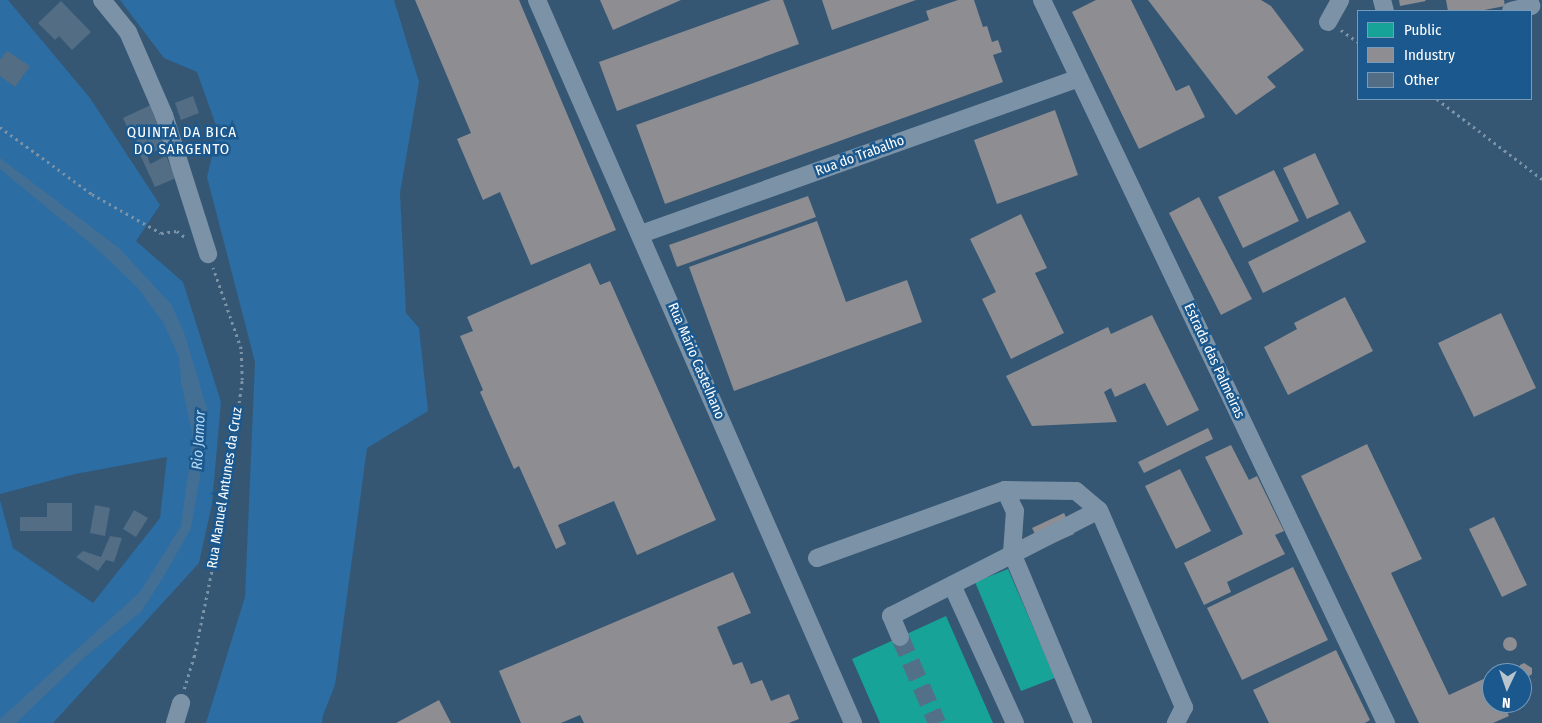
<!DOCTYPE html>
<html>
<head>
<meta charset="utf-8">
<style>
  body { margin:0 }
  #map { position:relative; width:1542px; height:723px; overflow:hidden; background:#355774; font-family:"Fira Sans Condensed",sans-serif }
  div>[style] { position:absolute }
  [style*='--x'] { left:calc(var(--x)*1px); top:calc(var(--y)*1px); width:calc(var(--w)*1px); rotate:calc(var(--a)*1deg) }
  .green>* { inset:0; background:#2c6da3 }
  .water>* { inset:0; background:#446f95 }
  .public>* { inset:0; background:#17a398 }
  .industry>* { inset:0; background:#8d8d92 }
  .round { border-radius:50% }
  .building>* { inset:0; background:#526d84 }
  .minor-tunnel>* { height:18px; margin-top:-9px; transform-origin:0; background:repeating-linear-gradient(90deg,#537089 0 18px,transparent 0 27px) }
  .path>* { height:2.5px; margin-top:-1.25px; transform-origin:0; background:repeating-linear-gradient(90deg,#7c93a7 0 2.5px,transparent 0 6.5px) }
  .minor>* { height:18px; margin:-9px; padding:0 9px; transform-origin:9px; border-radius:9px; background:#7c93a7 }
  span { translate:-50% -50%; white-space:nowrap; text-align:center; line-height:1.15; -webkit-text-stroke:5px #1b588e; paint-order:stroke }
  .street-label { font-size:14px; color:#fff }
  .neighbourhood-label { font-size:15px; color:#fff; letter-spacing:1px }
  .water-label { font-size:15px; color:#b4d8f5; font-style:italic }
  .legend { position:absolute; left:1357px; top:10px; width:175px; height:90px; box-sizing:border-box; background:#1b588e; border:1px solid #769bbb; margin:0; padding:6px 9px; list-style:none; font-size:15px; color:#fff }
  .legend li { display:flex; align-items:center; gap:10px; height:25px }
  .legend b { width:25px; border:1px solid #769bbb }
  .north { position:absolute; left:1482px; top:663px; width:50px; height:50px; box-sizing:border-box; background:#1b588e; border:1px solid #769bbb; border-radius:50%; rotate:183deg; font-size:14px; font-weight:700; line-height:20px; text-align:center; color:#fff }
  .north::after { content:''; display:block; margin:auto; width:18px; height:22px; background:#b8c4ce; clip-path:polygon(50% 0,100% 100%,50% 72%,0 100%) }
</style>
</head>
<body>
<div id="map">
  <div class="green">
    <div style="clip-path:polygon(0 0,8px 0,90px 98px,160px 205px,136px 241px,183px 282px,221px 402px,212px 504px,199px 563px,53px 723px,0 723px,0 500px,13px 548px,93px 603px,160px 518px,167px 457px,75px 474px,0 494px)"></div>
    <div style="clip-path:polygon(120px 0,394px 0,419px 82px,400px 193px,406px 313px,419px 328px,428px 411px,367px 448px,335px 685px,323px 715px,322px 723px,206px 723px,245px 597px,255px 362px,207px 177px,218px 131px,197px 72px,164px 58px)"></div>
  </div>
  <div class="water">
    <div style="clip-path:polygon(0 158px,119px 248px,171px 304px,184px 332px,207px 409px,205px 447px,191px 528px,164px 576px,141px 612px,87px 655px,16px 723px,0 723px,0 719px,140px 592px,181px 526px,193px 437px,181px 382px,179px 357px,163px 322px,137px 287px,96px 248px,0 169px)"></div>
  </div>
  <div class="public">
    <div style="clip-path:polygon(1008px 569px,1055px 678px,1021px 691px,975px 582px)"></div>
    <div style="clip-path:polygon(946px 616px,993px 723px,880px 723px,852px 659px)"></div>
  </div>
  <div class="industry">
    <div style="clip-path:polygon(415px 0,519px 0,616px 230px,531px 265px,500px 192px,483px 200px,457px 139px,471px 133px)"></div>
    <div style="clip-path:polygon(600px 0,681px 0,613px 30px)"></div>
    <div style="clip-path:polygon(771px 0,783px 0,799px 44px,617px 111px,599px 62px)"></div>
    <div style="clip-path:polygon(822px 0,916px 0,832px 30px)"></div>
    <div style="clip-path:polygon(958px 0,974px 0,983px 27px,987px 26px,992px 42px,998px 40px,1002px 52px,993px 55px,1003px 82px,665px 204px,636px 125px,929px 20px,926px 11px)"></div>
    <div style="clip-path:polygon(1096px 0,1131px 0,1176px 91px,1189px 85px,1205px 117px,1139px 149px,1072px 12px)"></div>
    <div style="clip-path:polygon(1148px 0,1261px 0,1271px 6px,1304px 50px,1267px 77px,1276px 87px,1236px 115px)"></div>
    <div style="clip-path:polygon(1399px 0,1425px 0,1426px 1px,1400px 6px)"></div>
    <div style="clip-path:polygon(1446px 0,1504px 0,1505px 6px,1479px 11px,1448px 11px)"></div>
    <div style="clip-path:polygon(1055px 110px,1078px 175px,997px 204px,974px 140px)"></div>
    <div style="clip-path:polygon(1315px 153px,1339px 204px,1307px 219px,1283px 168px)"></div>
    <div style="clip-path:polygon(1274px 170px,1299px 221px,1243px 248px,1218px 197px)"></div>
    <div style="clip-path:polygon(808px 196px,816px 217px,677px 267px,669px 245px)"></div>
    <div style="clip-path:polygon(1199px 197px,1252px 299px,1221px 315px,1169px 213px)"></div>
    <div style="clip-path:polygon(1350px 211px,1366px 242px,1263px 293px,1248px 262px)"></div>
    <div style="clip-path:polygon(1021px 214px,1047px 268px,1035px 273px,1064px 333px,1011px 359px,982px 299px,996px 292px,970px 239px)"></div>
    <div style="clip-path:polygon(817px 221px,846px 302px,907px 280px,922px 322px,734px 391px,689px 267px)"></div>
    <div style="clip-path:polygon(590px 263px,600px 285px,610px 281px,716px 520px,637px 555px,614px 501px,558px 525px,566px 544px,556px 549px,519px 466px,514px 469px,480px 392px,483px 390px,460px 336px,473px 331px,467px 317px)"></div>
    <div style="clip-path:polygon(1345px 297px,1373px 351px,1288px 395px,1264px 347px,1297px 329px,1294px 323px)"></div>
    <div style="clip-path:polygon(1501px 313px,1536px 388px,1474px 417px,1438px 343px)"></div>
    <div style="clip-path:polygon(1152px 315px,1199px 410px,1167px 426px,1145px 383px,1115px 397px,1111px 388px,1104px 392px,1117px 422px,1032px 426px,1006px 376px,1108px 327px,1111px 334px)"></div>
    <div style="clip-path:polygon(1208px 428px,1213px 439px,1144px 473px,1138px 462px)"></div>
    <div style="clip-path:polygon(1367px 444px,1422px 559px,1391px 573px,1449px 695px,1490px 676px,1492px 703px,1503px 703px,1509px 716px,1493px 723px,1419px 723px,1301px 476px)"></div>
    <div style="clip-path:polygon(1231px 445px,1249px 480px,1257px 476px,1277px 517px,1284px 531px,1275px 535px,1285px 554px,1227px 582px,1231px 592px,1204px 605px,1184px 563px,1243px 534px,1205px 457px)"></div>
    <div style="clip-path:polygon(1180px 469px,1211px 531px,1176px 549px,1145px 486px)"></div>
    <div style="clip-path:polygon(1064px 513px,1074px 534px,1042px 548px,1032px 528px)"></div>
    <div style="clip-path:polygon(1494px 517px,1527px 585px,1502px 597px,1469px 529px)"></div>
    <div style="clip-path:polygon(1293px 567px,1328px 640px,1242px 680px,1207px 608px)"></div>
    <div style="clip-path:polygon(733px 572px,751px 613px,717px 627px,733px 665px,742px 662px,751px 684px,762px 680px,771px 701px,789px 694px,799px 719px,789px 723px,584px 723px,580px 715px,561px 723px,521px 723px,499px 671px)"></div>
    <div class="round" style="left:1503px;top:637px;width:14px;height:14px"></div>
    <div style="clip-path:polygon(1336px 650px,1370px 720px,1365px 723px,1269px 723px,1253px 690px)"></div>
    <div style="clip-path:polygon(1524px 663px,1532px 668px,1532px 674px,1528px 677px,1522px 677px,1522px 673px,1518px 672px,1520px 665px)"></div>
    <div style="clip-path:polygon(439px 700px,451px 723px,396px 723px)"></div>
  </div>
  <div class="building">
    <div style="clip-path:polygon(61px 1px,91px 32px,72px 50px,59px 36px,55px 40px,38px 23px)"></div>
    <div style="clip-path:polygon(7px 51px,30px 66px,15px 87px,0 76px,0 60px)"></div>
    <div style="clip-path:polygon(193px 96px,199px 113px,181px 120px,175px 103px)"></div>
    <div style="clip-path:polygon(153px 104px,171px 144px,147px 155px,150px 164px,166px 156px,176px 178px,155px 187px,123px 118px)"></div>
    <div style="clip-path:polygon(47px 503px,72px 503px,72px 531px,20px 531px,20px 517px,47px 517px)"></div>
    <div style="clip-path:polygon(95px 505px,110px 508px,105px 536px,90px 533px)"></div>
    <div style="clip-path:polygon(134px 510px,148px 518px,136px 537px,123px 529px)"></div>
    <div style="clip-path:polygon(110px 536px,122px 538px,114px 562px,106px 560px,98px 571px,76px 557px,83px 551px,101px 557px)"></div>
  </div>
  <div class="minor-tunnel">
    <div style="--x:900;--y:637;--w:94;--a:66.7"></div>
  </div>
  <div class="path">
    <div style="--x:1341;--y:30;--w:21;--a:35"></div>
    <div style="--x:1437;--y:99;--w:132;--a:37.3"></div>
    <div style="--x:0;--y:127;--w:114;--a:36.1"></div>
    <div style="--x:92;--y:194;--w:79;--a:29.5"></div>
    <div style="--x:161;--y:233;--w:16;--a:-7"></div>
    <div style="--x:177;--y:231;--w:10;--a:37"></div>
    <div style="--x:184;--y:689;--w:34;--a:-73"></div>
    <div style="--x:194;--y:657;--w:154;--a:-78.4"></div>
    <div style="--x:225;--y:506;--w:127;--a:-82.3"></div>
    <div style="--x:242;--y:380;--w:31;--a:-92"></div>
    <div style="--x:241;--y:349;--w:86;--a:-109.1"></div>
  </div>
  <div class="minor">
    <div style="--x:102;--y:0;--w:41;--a:50.9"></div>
    <div style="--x:128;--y:32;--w:90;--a:66.6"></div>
    <div style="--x:164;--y:115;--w:146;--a:72.4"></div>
    <div style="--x:537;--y:0;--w:789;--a:66.39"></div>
    <div style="--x:1042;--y:0;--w:801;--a:64.56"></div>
    <div style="--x:1382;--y:0;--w:11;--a:75"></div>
    <div style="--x:1511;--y:11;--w:21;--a:-14"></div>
    <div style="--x:1531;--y:6;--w:6;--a:-108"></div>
    <div style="--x:1328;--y:22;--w:25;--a:-61"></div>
    <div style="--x:641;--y:234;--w:465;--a:-19.6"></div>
    <div style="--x:1005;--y:490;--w:23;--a:65"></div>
    <div style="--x:1015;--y:511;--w:42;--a:94.1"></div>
    <div style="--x:1012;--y:553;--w:184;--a:67.3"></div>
    <div style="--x:817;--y:558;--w:200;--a:-19.9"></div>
    <div style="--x:1005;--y:490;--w:71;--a:0.8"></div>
    <div style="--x:1076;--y:491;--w:30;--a:40"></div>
    <div style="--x:1099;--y:510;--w:215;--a:66.7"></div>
    <div style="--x:1184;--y:707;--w:18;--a:117"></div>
    <div style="--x:952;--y:585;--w:152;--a:65.5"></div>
    <div style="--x:900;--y:637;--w:23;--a:-113"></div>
    <div style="--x:891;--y:616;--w:233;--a:-27"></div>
    <div style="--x:175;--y:723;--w:21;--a:-73"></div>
  </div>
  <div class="street-label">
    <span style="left:860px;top:156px;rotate:-20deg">Rua do Trabalho</span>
    <span style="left:696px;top:361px;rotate:67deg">Rua Mário Castelhano</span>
    <span style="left:1214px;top:361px;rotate:65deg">Estrada das Palmeiras</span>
    <span style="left:225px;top:488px;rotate:-81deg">Rua Manuel Antunes da Cruz</span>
  </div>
  <div class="neighbourhood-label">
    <span style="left:182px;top:141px">QUINTA DA BICA<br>DO SARGENTO</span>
  </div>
  <div class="water-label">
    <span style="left:199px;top:440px;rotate:-87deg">Rio Jamor</span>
  </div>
  <ul class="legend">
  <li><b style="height:14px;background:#17a398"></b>Public</li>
  <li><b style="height:14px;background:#8d8d92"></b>Industry</li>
  <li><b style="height:14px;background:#526d84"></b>Other</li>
  </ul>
  <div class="north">N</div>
</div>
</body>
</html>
